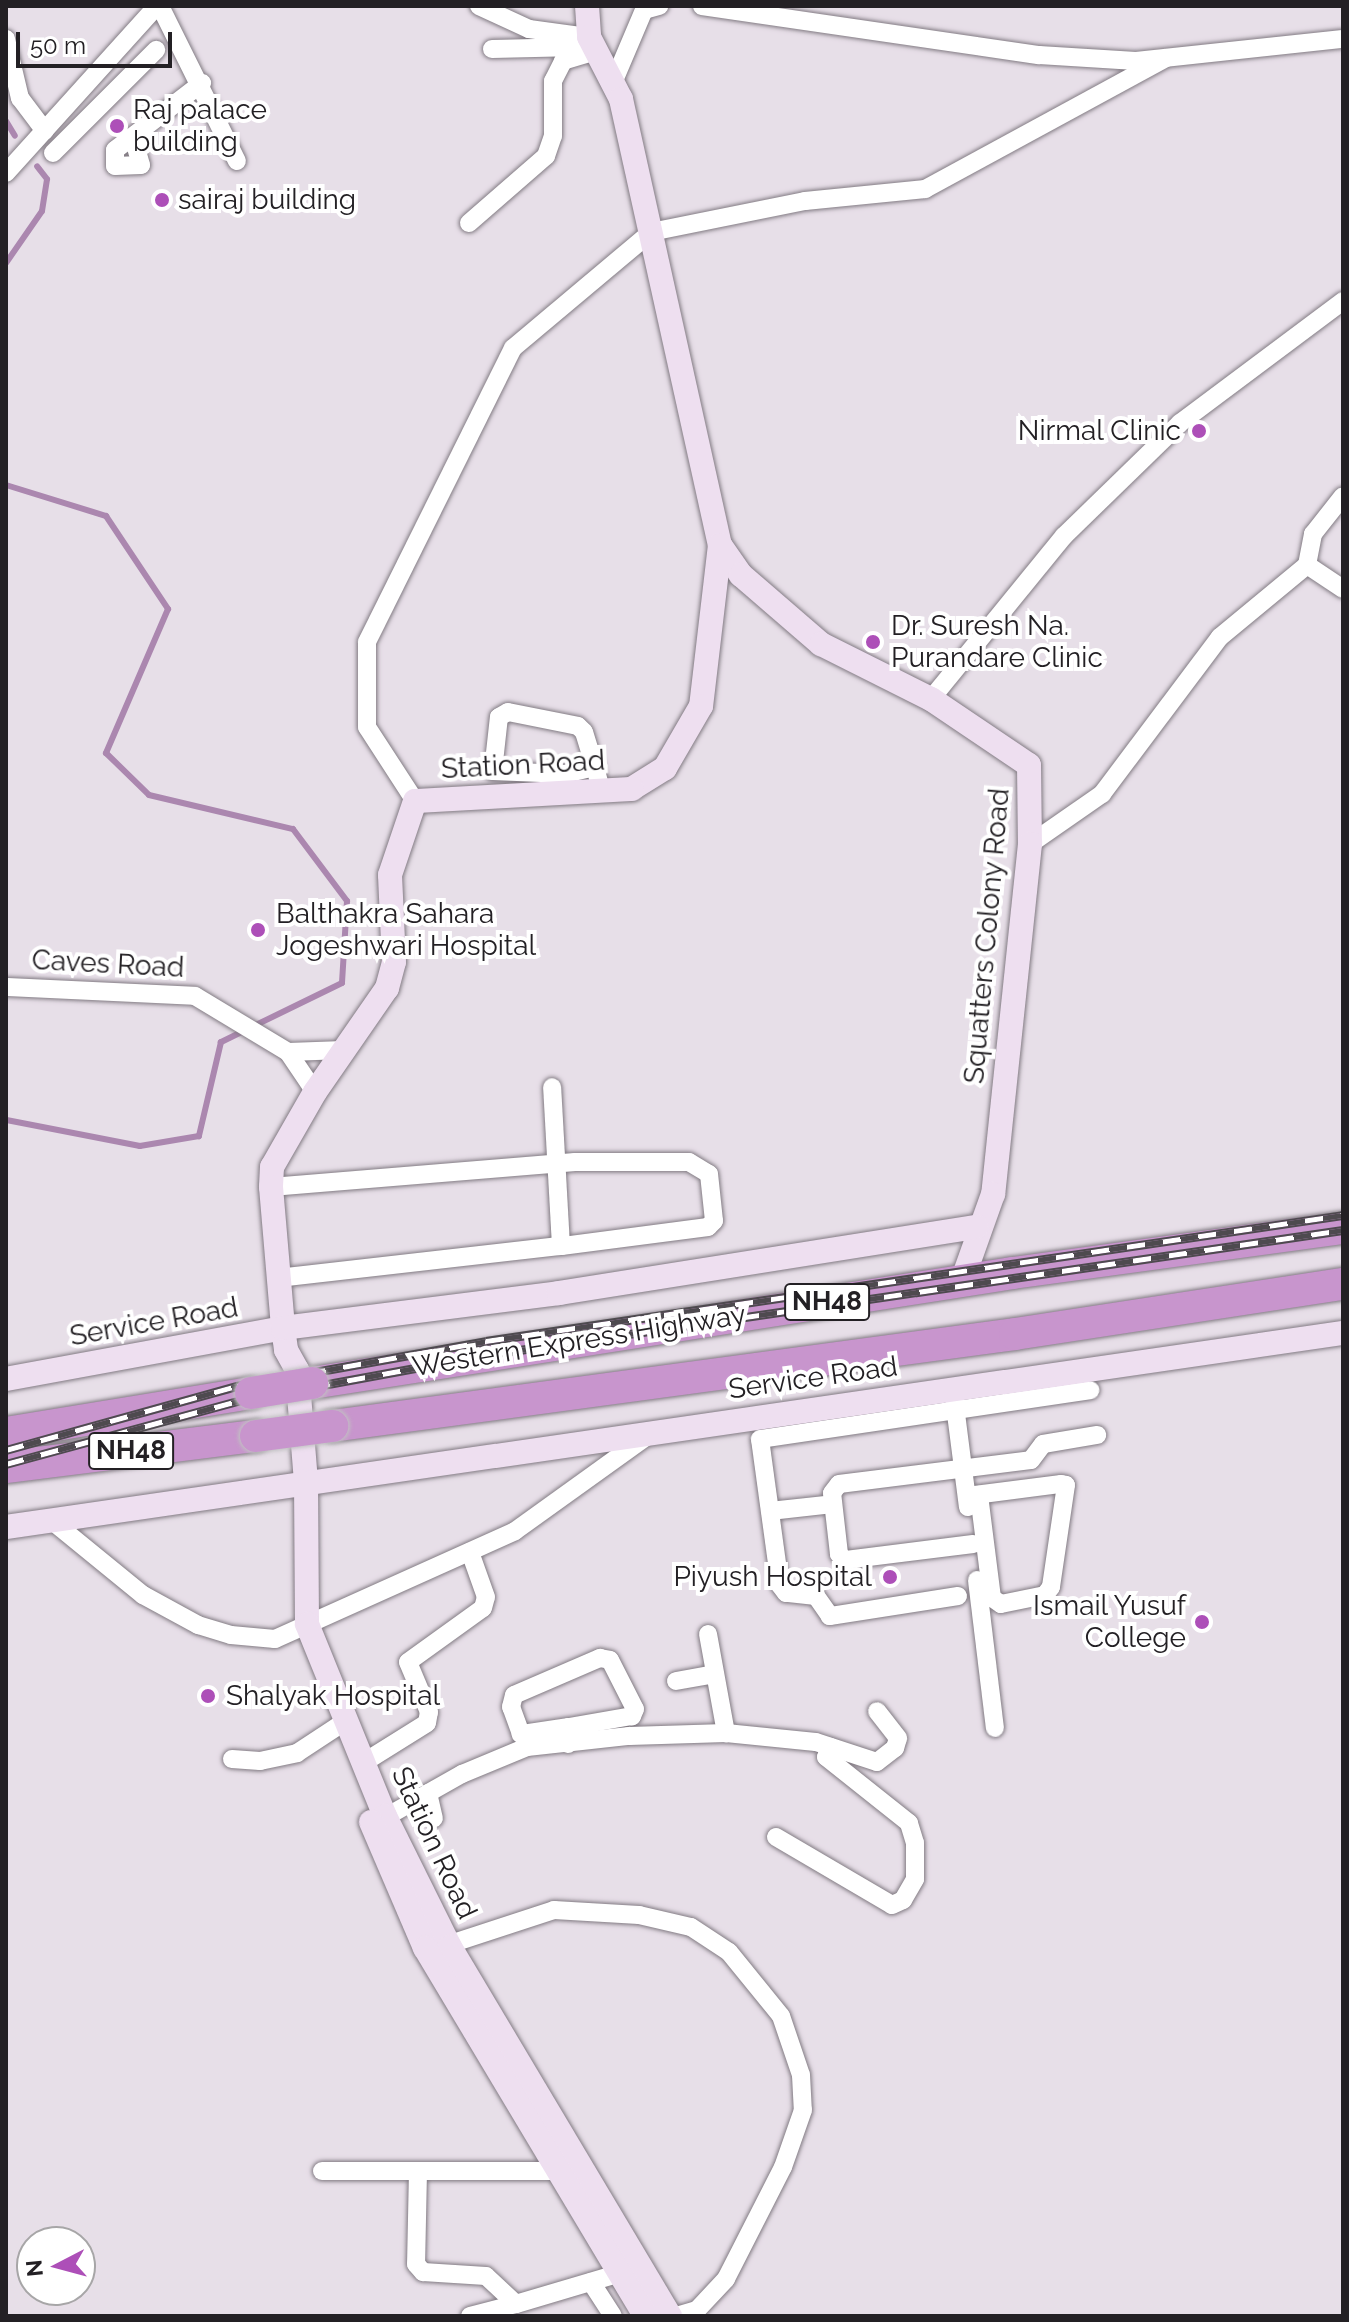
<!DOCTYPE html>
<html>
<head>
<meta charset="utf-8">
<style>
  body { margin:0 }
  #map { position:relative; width:1349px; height:2322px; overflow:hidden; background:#e7dfe8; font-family:Raleway,sans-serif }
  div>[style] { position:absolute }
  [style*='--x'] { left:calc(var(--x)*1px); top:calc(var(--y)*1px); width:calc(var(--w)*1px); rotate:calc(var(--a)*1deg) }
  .stream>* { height:6px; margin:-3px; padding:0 3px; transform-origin:3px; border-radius:3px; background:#ab87af }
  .roads { filter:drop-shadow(0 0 2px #827b83) drop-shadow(0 0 2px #827b83) }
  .street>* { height:18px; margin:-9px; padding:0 9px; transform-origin:9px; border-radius:9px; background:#fff }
  .secondary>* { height:24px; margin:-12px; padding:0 12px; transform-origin:12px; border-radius:12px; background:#eedff0 }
  .highway>* { height:32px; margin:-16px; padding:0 16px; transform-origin:16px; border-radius:16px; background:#c895cd }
  .rail>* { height:9px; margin-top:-4.5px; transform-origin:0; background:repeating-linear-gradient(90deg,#fff 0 18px,#4e4a4f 0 36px); box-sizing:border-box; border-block:2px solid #4e4a4f }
  .bridges { filter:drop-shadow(0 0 2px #c1c1c2) drop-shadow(0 0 2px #c1c1c2) }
  .highway-bridge>* { height:32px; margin:-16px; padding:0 16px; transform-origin:16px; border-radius:16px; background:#c895cd }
  .dots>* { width:22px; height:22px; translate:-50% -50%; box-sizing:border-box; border:4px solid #fff; border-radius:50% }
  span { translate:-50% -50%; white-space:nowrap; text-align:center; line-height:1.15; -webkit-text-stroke:8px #fff; paint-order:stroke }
  .shield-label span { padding:2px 6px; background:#fff; border:2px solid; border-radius:6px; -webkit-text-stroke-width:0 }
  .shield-label { font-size:26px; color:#232024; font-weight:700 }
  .poi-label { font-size:28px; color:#232024 }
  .left { translate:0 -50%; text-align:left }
  .right { translate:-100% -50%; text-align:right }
  .street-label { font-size:28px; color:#232024 }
  .frame { position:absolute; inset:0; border:8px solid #232024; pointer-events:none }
  .north { position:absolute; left:16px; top:2226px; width:80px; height:80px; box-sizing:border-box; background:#fff; border:2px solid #a7a6a7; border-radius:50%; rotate:264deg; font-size:22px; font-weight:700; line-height:32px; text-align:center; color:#232024 }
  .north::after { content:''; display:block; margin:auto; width:28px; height:36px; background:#ad4fb8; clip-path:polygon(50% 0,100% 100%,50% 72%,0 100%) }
  .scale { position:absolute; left:16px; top:32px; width:156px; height:36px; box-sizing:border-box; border:4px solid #232024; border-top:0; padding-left:10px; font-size:24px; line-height:28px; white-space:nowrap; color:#232024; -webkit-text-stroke:6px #fff; paint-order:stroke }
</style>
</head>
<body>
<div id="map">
  <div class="stream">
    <div style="--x:6;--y:121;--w:17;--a:59"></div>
    <div style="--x:6;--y:263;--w:63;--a:-55.3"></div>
    <div style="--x:42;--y:211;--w:32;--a:-81"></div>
    <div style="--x:47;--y:179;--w:16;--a:-128"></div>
    <div style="--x:6;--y:485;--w:105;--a:17.2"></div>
    <div style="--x:106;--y:516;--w:112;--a:56.3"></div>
    <div style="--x:168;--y:609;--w:157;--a:113.3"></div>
    <div style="--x:106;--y:753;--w:60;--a:44.3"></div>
    <div style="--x:149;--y:795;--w:148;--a:13.3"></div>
    <div style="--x:293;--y:829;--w:90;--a:53.1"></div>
    <div style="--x:347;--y:901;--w:82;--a:93.5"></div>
    <div style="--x:342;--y:983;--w:135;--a:154"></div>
    <div style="--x:221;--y:1042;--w:97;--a:103.2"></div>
    <div style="--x:199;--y:1136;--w:60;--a:170.4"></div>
    <div style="--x:140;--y:1146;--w:136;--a:-169"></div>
  </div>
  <div class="roads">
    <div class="street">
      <div style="--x:160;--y:6;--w:173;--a:63.6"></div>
      <div style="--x:479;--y:6;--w:55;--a:24.7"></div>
      <div style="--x:529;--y:29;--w:61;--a:7.6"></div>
      <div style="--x:702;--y:6;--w:341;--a:8.3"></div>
      <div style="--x:1039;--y:55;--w:97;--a:3.5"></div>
      <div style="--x:1136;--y:61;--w:208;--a:-6.1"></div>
      <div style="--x:6;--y:39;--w:61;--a:76.7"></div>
      <div style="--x:20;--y:98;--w:41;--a:52.9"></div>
      <div style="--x:492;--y:49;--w:86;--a:-1.3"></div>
      <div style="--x:613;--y:83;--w:79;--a:-67"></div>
      <div style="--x:644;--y:10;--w:16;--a:-15"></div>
      <div style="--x:133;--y:137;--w:29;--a:74"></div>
      <div style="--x:141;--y:165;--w:26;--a:178"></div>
      <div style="--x:115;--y:166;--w:16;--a:-90"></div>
      <div style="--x:115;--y:150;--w:110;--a:-37.6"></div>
      <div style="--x:53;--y:153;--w:146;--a:-45"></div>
      <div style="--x:6;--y:173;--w:225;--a:-47.9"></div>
      <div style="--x:469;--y:223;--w:102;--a:-41"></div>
      <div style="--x:546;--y:156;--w:21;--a:-71"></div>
      <div style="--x:553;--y:136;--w:55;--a:-90"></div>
      <div style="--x:553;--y:81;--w:22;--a:-63"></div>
      <div style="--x:563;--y:61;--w:34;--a:-17"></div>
      <div style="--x:1307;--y:565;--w:43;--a:33.7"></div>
      <div style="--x:931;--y:699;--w:210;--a:-50.8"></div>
      <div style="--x:1064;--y:536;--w:162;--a:-44.2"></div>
      <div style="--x:1180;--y:423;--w:204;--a:-36.8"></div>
      <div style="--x:595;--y:767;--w:31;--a:167"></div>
      <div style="--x:565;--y:774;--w:72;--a:-177.6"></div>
      <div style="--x:493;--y:771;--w:54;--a:-83.7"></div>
      <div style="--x:499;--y:717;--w:10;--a:-29"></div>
      <div style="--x:508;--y:712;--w:71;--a:11.3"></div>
      <div style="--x:578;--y:726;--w:8;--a:45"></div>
      <div style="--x:584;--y:732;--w:37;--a:73"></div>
      <div style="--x:595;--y:767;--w:27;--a:75"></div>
      <div style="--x:415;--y:801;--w:88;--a:-123"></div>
      <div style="--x:367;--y:727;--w:85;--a:-90"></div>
      <div style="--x:367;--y:642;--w:328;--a:-63.6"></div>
      <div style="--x:513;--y:348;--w:180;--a:-40"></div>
      <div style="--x:651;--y:232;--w:157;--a:-11.4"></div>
      <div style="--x:805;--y:201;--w:121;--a:-5.7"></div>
      <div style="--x:925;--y:189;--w:274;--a:-28.5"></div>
      <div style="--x:1030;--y:844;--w:88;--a:-34.8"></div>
      <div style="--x:1102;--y:794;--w:196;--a:-53.1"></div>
      <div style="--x:1220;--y:637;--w:113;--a:-39.6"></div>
      <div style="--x:1307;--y:565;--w:32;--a:-79"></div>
      <div style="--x:1313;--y:534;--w:48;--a:-51.7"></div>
      <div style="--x:6;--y:987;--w:189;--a:2.7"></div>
      <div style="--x:195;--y:996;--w:109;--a:31.1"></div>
      <div style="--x:288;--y:1052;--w:48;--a:56"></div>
      <div style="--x:288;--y:1052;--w:56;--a:-2"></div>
      <div style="--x:271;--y:1187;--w:305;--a:-4.7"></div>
      <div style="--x:575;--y:1162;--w:114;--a:0"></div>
      <div style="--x:689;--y:1162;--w:23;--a:31"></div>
      <div style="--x:709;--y:1174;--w:47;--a:83.9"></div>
      <div style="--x:714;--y:1221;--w:8;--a:135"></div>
      <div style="--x:708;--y:1227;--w:148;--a:172.6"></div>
      <div style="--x:278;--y:1278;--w:285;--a:-6.5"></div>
      <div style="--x:561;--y:1246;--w:159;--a:-93.2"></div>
      <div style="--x:954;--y:1398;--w:110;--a:82.7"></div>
      <div style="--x:967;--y:1496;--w:95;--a:-7.3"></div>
      <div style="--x:1061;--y:1484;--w:5;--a:11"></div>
      <div style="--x:1066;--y:1485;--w:103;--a:98.4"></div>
      <div style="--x:1051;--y:1587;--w:10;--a:127"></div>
      <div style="--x:1045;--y:1595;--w:45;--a:168.4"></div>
      <div style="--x:1001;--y:1604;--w:11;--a:-146"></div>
      <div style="--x:992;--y:1598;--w:104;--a:-97.2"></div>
      <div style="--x:770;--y:1511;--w:63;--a:-6.3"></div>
      <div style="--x:51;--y:1520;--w:119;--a:39.2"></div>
      <div style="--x:143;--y:1595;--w:63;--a:28.6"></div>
      <div style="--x:198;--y:1625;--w:34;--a:17"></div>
      <div style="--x:231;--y:1635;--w:44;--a:5.2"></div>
      <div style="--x:275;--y:1639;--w:263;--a:-24.2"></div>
      <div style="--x:515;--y:1531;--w:163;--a:-35.7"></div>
      <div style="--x:973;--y:1544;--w:130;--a:172.9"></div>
      <div style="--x:844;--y:1560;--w:8;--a:-130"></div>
      <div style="--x:839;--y:1554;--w:61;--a:-96.5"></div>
      <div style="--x:832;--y:1493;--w:11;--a:-52"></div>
      <div style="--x:839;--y:1484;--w:193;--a:-7.1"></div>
      <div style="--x:1031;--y:1460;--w:20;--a:-53"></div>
      <div style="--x:1043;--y:1444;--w:55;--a:-9.5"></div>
      <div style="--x:977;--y:1580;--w:149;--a:83.1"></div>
      <div style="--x:958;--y:1596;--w:130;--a:171.1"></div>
      <div style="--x:830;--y:1616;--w:24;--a:-125"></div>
      <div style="--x:816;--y:1596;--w:30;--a:-174"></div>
      <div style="--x:786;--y:1593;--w:10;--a:-127"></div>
      <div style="--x:780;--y:1585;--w:147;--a:-97.8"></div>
      <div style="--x:760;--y:1439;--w:334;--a:-8.4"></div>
      <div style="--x:708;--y:1634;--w:101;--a:79.7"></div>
      <div style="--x:676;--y:1681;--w:39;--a:-10"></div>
      <div style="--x:568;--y:1744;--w:17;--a:-87"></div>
      <div style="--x:569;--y:1727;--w:49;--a:171.7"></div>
      <div style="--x:521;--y:1734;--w:29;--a:-110"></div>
      <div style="--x:511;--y:1707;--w:12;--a:-76"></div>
      <div style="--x:514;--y:1695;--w:94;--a:-23.3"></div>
      <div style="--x:600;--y:1658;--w:10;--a:11"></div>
      <div style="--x:610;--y:1660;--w:55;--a:63"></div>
      <div style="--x:635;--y:1709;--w:8;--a:113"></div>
      <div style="--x:632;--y:1716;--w:64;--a:170.1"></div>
      <div style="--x:232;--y:1759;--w:28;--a:4"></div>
      <div style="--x:260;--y:1761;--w:38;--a:-12"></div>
      <div style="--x:297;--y:1753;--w:56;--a:-33.4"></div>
      <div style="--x:363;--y:1763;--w:75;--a:-32"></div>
      <div style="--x:427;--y:1723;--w:11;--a:-80"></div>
      <div style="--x:429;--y:1712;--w:54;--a:-112.8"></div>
      <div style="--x:408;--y:1662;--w:92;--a:-35.8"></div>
      <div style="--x:483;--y:1608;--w:11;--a:-75"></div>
      <div style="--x:486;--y:1597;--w:48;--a:-109.6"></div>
      <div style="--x:428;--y:1793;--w:26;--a:77"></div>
      <div style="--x:377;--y:1822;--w:98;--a:-29.5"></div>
      <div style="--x:462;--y:1774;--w:70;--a:-22.6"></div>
      <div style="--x:527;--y:1747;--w:103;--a:-6.2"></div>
      <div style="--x:629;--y:1736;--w:97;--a:-1.8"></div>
      <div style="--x:726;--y:1733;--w:90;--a:5.7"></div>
      <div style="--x:816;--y:1742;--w:64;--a:18.2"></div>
      <div style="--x:877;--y:1762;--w:23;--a:-38"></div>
      <div style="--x:895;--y:1748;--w:10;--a:-73"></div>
      <div style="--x:898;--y:1738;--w:34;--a:-128"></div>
      <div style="--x:776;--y:1837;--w:134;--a:30.4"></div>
      <div style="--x:892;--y:1905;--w:12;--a:-24"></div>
      <div style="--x:903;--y:1900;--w:24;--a:-60"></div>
      <div style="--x:915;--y:1879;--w:36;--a:-90"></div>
      <div style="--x:915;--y:1843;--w:21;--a:-107"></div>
      <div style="--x:909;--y:1823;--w:106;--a:-141.5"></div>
      <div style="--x:826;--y:1757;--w:11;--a:-68"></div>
      <div style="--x:441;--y:1947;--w:119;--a:-18.1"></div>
      <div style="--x:554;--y:1910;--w:85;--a:3.4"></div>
      <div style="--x:639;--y:1915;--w:53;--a:13"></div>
      <div style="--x:691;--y:1927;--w:45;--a:33.3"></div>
      <div style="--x:729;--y:1952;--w:82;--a:50.9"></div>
      <div style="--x:781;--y:2016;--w:62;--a:71.3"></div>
      <div style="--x:801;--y:2075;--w:35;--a:87"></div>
      <div style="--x:803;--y:2110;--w:60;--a:109.3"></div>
      <div style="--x:783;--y:2167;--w:126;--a:117"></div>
      <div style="--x:726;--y:2279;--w:42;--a:133.1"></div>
      <div style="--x:697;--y:2310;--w:22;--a:164"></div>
      <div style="--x:322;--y:2171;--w:234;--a:0"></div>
      <div style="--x:418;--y:2171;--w:93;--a:91.2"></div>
      <div style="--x:416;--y:2264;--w:11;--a:49"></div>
      <div style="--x:423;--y:2272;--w:63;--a:3.6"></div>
      <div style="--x:486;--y:2276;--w:41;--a:43"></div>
      <div style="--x:516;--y:2304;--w:105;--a:-16.5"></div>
      <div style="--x:591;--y:2282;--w:40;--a:57.1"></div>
      <div style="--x:470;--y:2316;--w:48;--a:-14.6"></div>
    </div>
    <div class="secondary">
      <div style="--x:587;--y:6;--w:31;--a:86"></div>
      <div style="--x:589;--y:37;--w:70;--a:62.7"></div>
      <div style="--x:621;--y:99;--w:457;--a:77.5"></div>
      <div style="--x:720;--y:545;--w:162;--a:96.7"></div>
      <div style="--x:701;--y:706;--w:72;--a:120.1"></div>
      <div style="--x:665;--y:768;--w:39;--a:148"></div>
      <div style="--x:632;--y:789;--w:217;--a:176.8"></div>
      <div style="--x:415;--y:801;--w:78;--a:108.7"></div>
      <div style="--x:390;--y:875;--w:87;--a:87.4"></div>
      <div style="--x:394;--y:962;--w:27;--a:105"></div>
      <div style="--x:387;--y:988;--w:126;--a:124.7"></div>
      <div style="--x:315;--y:1092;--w:86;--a:119.8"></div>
      <div style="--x:272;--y:1167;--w:20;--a:93"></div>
      <div style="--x:271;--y:1187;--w:142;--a:85.1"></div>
      <div style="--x:283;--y:1328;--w:22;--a:82"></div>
      <div style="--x:286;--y:1350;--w:23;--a:61"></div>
      <div style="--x:297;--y:1370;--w:111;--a:85.4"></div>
      <div style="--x:306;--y:1481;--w:143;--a:89.6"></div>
      <div style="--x:307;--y:1624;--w:207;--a:67.9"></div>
      <div style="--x:385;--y:1816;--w:146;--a:63.6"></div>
      <div style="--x:450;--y:1947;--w:430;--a:59.2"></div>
      <div style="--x:720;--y:545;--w:37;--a:55"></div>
      <div style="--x:741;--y:575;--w:106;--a:40.8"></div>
      <div style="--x:821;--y:644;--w:123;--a:26.6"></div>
      <div style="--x:931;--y:699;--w:118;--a:34"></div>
      <div style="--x:1029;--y:765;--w:79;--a:89.3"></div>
      <div style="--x:1030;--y:844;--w:352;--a:96"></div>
      <div style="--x:993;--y:1194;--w:92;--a:109.6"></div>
      <div style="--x:6;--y:1379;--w:282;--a:-10.4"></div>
      <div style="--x:283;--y:1328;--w:278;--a:-7.2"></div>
      <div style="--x:559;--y:1293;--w:423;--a:-9"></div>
      <div style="--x:6;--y:1527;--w:1351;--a:-8.26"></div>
      <div style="--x:371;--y:1822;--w:137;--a:66.8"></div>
      <div style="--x:425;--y:1948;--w:429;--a:59.1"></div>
    </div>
    <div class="highway">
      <div style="--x:312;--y:1383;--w:710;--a:-8.92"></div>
      <div style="--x:1013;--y:1273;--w:333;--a:-7.8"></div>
      <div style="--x:332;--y:1426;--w:689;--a:-7.67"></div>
      <div style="--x:1015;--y:1334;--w:332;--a:-8.7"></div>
      <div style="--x:6;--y:1433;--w:248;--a:-9.3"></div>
      <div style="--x:6;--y:1467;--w:252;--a:-7.1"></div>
    </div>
  </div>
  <div class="rail">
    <div style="--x:6;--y:1450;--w:240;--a:-15.5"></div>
    <div style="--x:237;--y:1386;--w:253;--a:-10.2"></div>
    <div style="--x:486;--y:1341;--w:866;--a:-8.36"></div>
    <div style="--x:6;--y:1464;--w:244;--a:-15.2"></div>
    <div style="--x:241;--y:1400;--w:255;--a:-10.4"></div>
    <div style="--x:492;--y:1354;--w:860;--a:-8.29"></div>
  </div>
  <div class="bridges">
    <div class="highway-bridge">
      <div style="--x:251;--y:1393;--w:62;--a:-9.3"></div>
      <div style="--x:256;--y:1436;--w:77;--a:-7.5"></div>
    </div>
  </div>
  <div class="dots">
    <div style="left:117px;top:126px;background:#ad4fb8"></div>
    <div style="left:162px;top:200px;background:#ad4fb8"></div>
    <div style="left:1199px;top:431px;background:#ad4fb8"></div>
    <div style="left:873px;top:642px;background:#ad4fb8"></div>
    <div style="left:258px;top:930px;background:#ad4fb8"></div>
    <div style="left:890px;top:1577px;background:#ad4fb8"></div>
    <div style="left:1202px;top:1622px;background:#ad4fb8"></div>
    <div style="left:208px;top:1696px;background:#ad4fb8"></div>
  </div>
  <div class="shield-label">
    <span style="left:827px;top:1302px">NH48</span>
    <span style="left:131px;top:1451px">NH48</span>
  </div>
  <div class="poi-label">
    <span class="left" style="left:133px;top:126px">Raj palace<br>building</span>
    <span class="left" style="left:178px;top:200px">sairaj building</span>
    <span class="right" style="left:1181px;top:431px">Nirmal Clinic</span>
    <span class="left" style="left:891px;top:642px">Dr. Suresh Na.<br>Purandare Clinic</span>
    <span class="left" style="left:276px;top:930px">Balthakra Sahara<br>Jogeshwari Hospital</span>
    <span class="right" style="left:872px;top:1577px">Piyush Hospital</span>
    <span class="right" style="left:1186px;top:1622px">Ismail Yusuf<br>College</span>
    <span class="left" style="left:226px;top:1696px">Shalyak Hospital</span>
  </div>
  <div class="street-label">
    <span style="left:523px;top:765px;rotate:-3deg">Station Road</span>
    <span style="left:987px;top:936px;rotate:-85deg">Squatters Colony Road</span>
    <span style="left:108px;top:964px;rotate:3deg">Caves Road</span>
    <span style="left:154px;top:1322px;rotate:-10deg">Service Road</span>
    <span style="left:579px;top:1341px;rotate:-9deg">Western Express Highway</span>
    <span style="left:813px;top:1378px;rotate:-8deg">Service Road</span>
    <span style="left:434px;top:1843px;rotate:65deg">Station Road</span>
  </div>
  <div class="frame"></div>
  <div class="north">N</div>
  <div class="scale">50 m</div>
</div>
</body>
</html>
